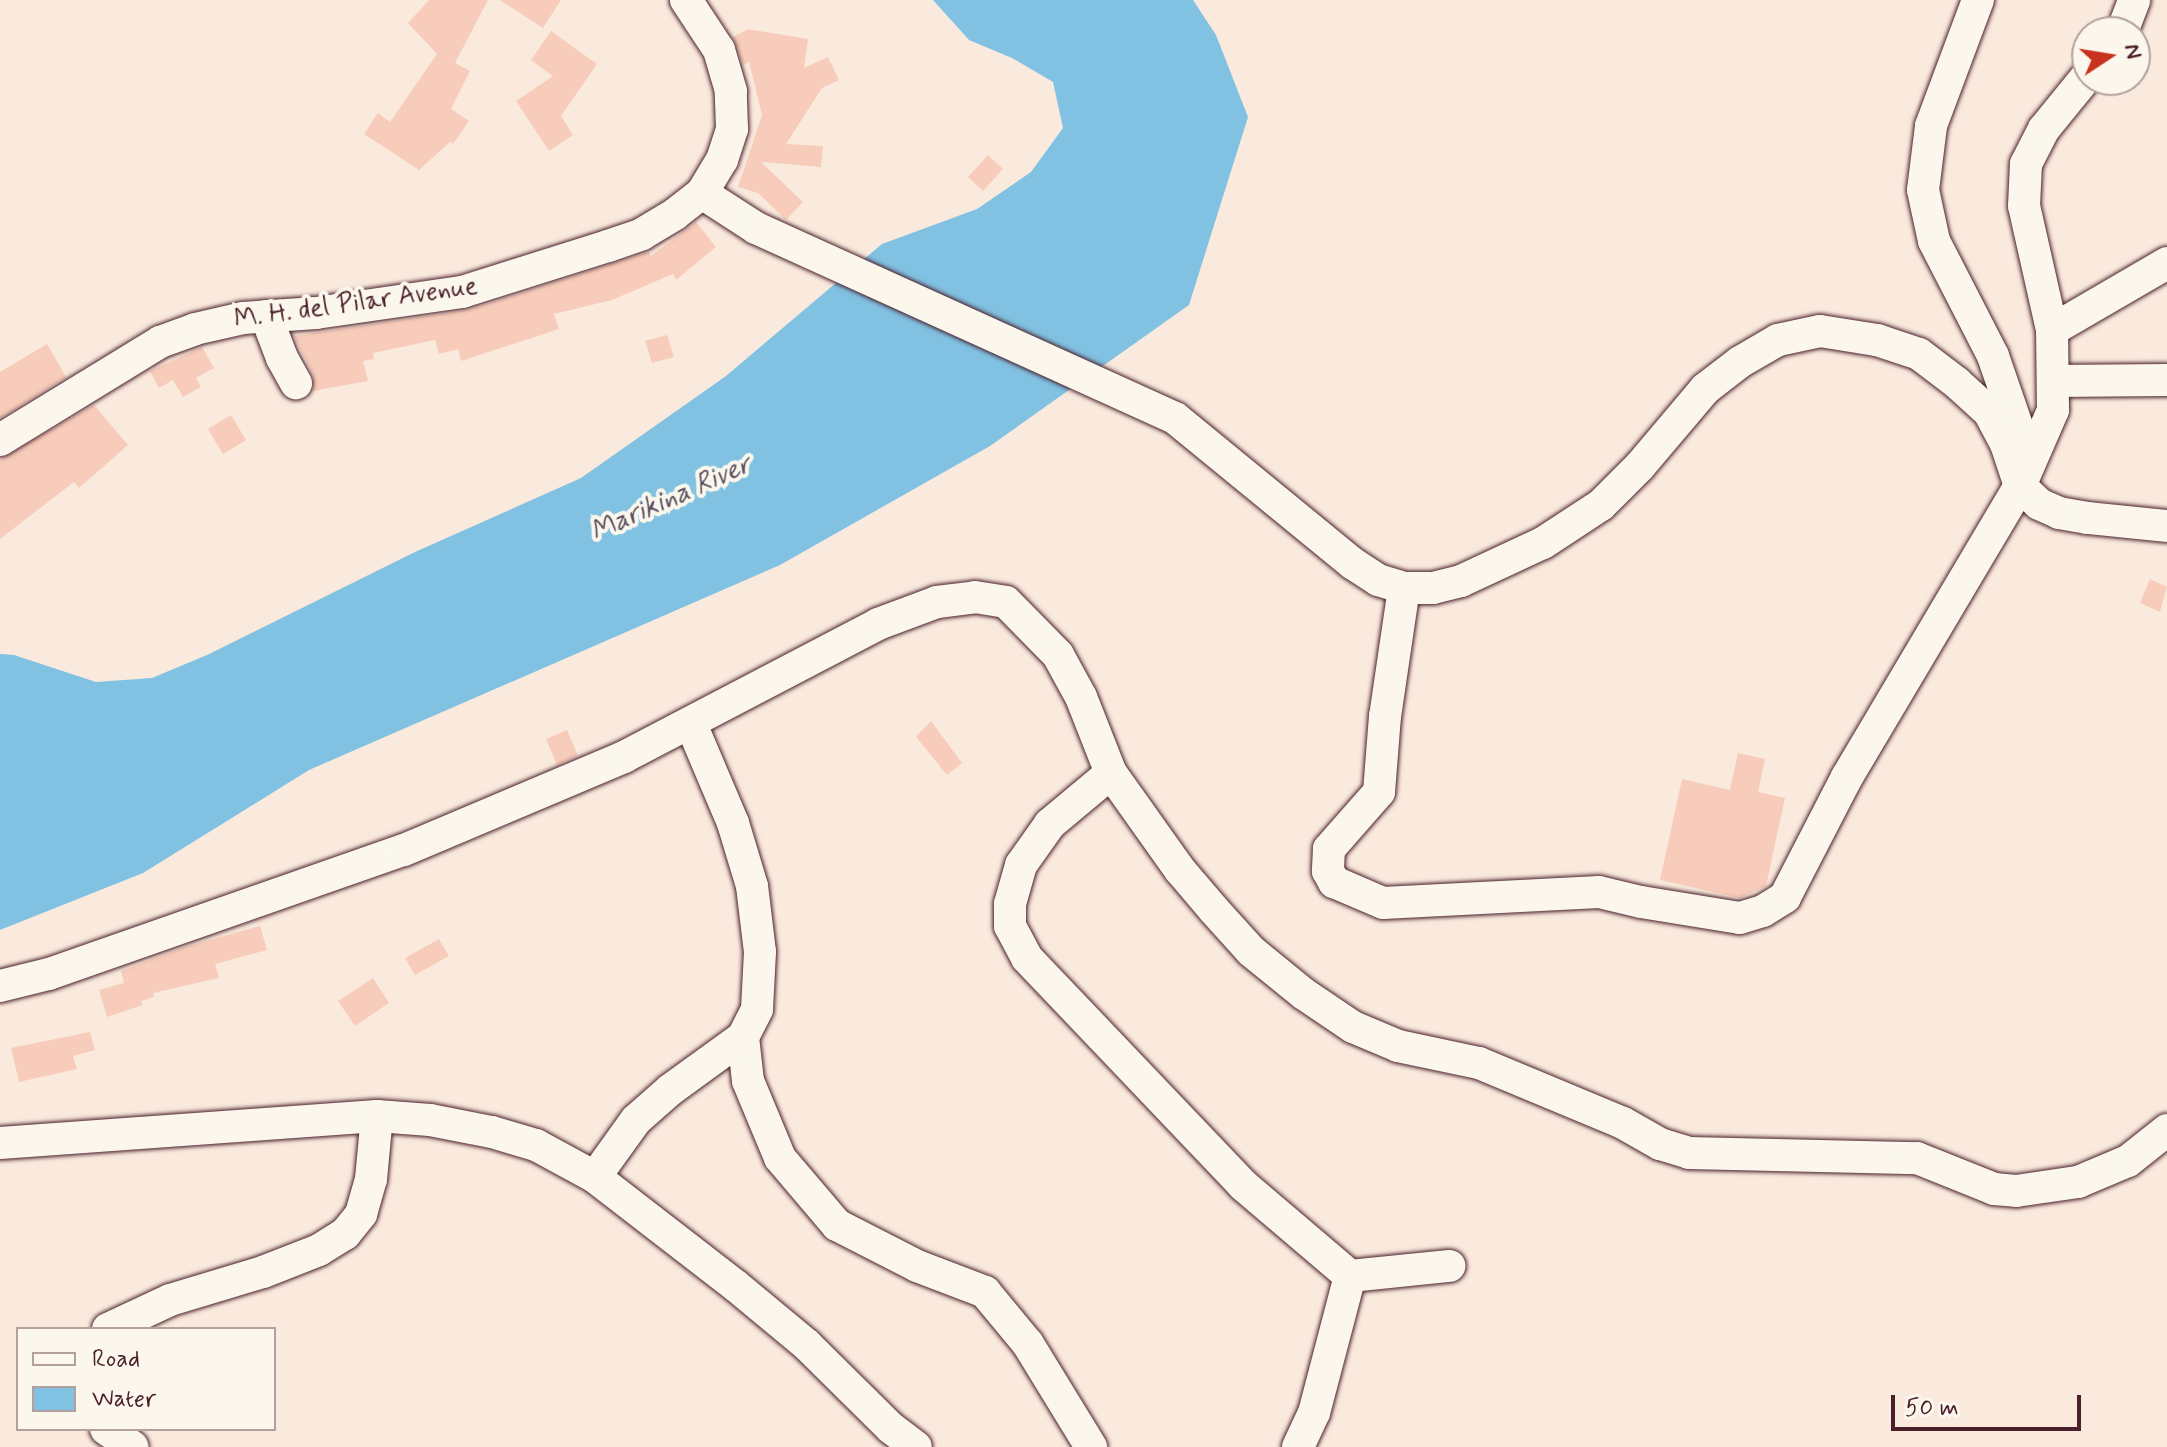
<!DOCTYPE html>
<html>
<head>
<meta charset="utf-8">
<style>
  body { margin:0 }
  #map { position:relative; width:2167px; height:1447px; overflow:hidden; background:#faeadd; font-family:Mynerve,sans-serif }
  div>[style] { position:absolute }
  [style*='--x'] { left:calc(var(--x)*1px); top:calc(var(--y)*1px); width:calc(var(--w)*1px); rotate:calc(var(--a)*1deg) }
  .water>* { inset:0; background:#81c2e2 }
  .building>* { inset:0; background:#f8ccba }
  .roads { filter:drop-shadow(0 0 2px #4a1f2b) drop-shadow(0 0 2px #4a1f2b) }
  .minor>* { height:32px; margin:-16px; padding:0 16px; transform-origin:16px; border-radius:16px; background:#fbf7ec }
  span { translate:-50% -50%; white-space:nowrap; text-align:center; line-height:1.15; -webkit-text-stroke:8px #fbf7ec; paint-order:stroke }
  .street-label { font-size:26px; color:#4a1f2b }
  .water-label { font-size:28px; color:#5a5062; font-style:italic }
  .legend { position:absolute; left:16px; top:1327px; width:260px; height:104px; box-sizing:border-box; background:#fbf7ec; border:2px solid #b4a19f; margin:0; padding:10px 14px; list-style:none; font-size:24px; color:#4a1f2b }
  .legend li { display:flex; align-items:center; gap:16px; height:40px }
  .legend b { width:40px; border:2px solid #b4a19f }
  .north { position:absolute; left:2071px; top:16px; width:80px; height:80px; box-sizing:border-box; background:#fbf7ec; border:2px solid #b4a19f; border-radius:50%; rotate:78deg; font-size:22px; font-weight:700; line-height:32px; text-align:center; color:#4a1f2b }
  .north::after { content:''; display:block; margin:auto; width:28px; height:36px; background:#c8321e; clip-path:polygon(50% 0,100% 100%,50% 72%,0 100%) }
  .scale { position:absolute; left:1891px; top:1395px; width:190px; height:36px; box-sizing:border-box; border:4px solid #4a1f2b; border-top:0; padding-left:10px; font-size:24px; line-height:28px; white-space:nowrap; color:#4a1f2b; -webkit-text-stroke:6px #fbf7ec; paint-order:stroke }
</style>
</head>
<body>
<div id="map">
  <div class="water">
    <div style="clip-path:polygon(933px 0,1193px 0,1216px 35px,1248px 117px,1189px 305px,990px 446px,780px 565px,309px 770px,143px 873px,0 930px,0 654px,14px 655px,96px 682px,152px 678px,207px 655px,415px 552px,581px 478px,726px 376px,882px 244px,977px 209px,1031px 172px,1063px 128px,1053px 82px,1012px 58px,969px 40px)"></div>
  </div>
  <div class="building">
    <div style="clip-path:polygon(429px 0,488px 0,455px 63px,470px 71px,451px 109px,469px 121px,453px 144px,450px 142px,419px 170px,364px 134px,378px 113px,390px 122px,437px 54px,408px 23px)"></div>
    <div style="clip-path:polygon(500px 0,561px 0,543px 28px)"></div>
    <div style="clip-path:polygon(748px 29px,808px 39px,804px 68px,828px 57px,839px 80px,822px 88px,786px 144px,823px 146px,821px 167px,761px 162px,803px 202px,786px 220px,758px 193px,738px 187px,762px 115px,749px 62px,743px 65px,733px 37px)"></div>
    <div style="clip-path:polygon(551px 31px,597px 64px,561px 116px,573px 135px,549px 151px,516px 101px,553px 76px,531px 60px)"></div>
    <div style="clip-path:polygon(988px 155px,1003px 169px,983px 191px,968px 177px)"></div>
    <div style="clip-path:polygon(696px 222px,716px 247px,676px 280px,673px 274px,612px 300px,554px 314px,559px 329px,461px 361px,458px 349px,439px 354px,435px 340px,373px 353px,374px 359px,363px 361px,368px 381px,313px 391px,313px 374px,294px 336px,468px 310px,649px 252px,651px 256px)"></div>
    <div style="clip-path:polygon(667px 335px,674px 357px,652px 363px,645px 341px)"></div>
    <div style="clip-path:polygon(47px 344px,66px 377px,0 418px,0 372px)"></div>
    <div style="clip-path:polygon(202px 347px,214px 368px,196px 378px,201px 387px,183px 397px,173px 380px,159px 388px,150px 371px)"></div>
    <div style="clip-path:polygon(94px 405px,128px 445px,79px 488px,74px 482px,0 539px,0 459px)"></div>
    <div style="clip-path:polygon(231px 415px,246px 440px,223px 454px,208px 429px)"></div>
    <div style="clip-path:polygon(2150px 579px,2167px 587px,2160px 612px,2140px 603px)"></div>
    <div style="clip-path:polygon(931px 721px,962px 763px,947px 775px,916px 737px)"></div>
    <div style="clip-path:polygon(567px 730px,578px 756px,557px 765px,546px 739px)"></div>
    <div style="clip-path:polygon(1738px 753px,1765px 759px,1758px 792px,1785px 798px,1766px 886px,1740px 898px,1660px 880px,1682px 779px,1730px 790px)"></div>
    <div style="clip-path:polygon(260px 926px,267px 950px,215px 964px,219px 978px,153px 993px,154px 997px,141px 1001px,143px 1005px,107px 1017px,99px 990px,124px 983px,121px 971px,185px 947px)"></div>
    <div style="clip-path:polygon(439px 939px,449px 956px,415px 975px,405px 958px)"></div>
    <div style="clip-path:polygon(373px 978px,389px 1003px,355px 1026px,338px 1001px)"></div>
    <div style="clip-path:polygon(90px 1032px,95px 1050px,73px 1056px,77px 1069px,19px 1082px,11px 1048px)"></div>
  </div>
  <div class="roads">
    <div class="minor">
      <div style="--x:1978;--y:0;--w:134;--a:110.5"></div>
      <div style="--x:1931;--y:126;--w:64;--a:97.1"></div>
      <div style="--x:1923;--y:190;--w:52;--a:77.8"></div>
      <div style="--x:1934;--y:241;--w:129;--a:62.8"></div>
      <div style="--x:1993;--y:356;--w:98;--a:71"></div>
      <div style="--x:2122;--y:32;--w:34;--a:-69"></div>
      <div style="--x:702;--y:193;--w:64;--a:32.9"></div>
      <div style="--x:756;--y:228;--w:460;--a:24.4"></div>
      <div style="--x:1175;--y:418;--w:229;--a:39.3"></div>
      <div style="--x:1352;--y:563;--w:31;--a:33"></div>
      <div style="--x:1378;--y:580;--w:27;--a:17"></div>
      <div style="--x:1404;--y:588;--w:29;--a:0"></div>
      <div style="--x:1433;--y:588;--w:29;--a:-14"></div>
      <div style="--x:1461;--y:581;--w:90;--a:-24.9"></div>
      <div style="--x:1543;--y:543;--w:69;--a:-33.2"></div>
      <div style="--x:1601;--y:505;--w:55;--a:-45"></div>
      <div style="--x:1640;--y:466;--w:101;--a:-49.8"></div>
      <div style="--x:1705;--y:389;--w:44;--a:-37.6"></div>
      <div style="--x:1740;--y:362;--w:44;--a:-30.1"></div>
      <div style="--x:1778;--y:340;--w:43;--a:-12.1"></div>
      <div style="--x:1820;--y:331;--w:58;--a:9"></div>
      <div style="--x:1877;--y:340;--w:44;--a:18.4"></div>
      <div style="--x:1919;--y:354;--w:48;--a:37.3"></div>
      <div style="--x:1957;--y:383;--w:43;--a:42.2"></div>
      <div style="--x:1989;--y:412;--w:36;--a:62"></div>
      <div style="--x:2006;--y:444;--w:44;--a:71.6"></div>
      <div style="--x:2020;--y:486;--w:26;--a:43"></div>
      <div style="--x:2039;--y:504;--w:22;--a:24"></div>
      <div style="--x:2059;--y:513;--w:29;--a:10"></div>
      <div style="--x:2088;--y:518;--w:79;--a:5.8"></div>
      <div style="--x:266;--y:316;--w:45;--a:69.1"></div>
      <div style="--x:282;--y:358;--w:29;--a:61"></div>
      <div style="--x:2052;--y:330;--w:133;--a:-30.2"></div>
      <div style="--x:2053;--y:381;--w:114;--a:-0.5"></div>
      <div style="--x:0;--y:440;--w:188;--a:-31.5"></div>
      <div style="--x:160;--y:342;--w:37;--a:-20"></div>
      <div style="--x:195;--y:329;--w:49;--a:-12.9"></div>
      <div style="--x:243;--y:318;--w:73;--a:-3.9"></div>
      <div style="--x:316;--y:313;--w:148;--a:-8.2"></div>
      <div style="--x:462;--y:292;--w:153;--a:-17.5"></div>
      <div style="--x:608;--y:246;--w:36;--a:-19"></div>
      <div style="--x:642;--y:234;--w:39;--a:-31"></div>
      <div style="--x:675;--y:214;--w:34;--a:-38"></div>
      <div style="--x:702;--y:193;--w:39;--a:-59"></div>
      <div style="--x:722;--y:160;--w:33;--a:-72"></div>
      <div style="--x:732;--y:129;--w:38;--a:-92"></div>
      <div style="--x:731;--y:91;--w:43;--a:-106.3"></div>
      <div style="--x:719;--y:50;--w:60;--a:-123.4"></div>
      <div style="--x:1404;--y:588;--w:129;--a:98.4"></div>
      <div style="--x:1385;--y:716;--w:76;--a:94.5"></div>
      <div style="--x:1379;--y:792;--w:76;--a:131.3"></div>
      <div style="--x:1329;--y:849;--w:22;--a:93"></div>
      <div style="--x:1328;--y:871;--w:13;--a:61"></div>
      <div style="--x:1334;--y:882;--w:53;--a:23.2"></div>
      <div style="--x:1383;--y:903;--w:216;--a:-2.9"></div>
      <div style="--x:1599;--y:892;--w:43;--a:13.4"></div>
      <div style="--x:1641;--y:902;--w:100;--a:9.2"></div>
      <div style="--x:1740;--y:918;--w:24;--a:-17"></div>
      <div style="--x:1763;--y:911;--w:26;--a:-32"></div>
      <div style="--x:1785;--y:897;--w:135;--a:-62.7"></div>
      <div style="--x:1847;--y:777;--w:339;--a:-59.3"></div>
      <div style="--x:2020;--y:486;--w:83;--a:-66.5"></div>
      <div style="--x:2053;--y:410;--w:80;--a:-90.7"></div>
      <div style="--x:2052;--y:330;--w:127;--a:-102.7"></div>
      <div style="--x:2024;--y:206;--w:42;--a:-87.3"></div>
      <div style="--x:2026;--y:164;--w:39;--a:-63"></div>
      <div style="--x:2044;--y:129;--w:68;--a:-50.9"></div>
      <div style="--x:1111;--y:773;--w:80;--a:140.1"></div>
      <div style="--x:1050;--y:824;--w:50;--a:125.3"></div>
      <div style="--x:1021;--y:865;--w:41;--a:105.8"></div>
      <div style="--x:1010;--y:904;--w:22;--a:90"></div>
      <div style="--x:1010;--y:926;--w:36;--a:62"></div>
      <div style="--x:1027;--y:958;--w:313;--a:46.4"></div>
      <div style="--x:1243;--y:1185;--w:140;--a:40.4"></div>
      <div style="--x:1350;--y:1276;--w:100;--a:-5.8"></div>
      <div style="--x:0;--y:986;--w:50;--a:-13.8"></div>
      <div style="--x:49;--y:974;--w:376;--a:-19.3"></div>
      <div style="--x:404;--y:850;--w:239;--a:-22.9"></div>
      <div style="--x:624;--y:757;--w:287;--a:-27.6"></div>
      <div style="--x:878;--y:624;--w:63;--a:-20.4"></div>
      <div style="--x:937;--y:602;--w:38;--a:-7"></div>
      <div style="--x:975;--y:597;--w:31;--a:9"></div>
      <div style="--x:1006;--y:602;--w:74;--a:45.5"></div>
      <div style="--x:1058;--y:655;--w:48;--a:61.3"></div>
      <div style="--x:1081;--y:697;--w:82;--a:68.5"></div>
      <div style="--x:1111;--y:773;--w:119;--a:54.6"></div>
      <div style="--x:1180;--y:870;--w:52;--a:49.6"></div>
      <div style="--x:1214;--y:910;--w:55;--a:47.9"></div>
      <div style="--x:1251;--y:951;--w:68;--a:39.1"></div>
      <div style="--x:1304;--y:994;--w:59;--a:34"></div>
      <div style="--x:1353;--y:1027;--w:49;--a:22.9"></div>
      <div style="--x:1398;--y:1046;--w:83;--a:11.9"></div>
      <div style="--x:1479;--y:1063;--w:156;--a:22.6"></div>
      <div style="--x:1623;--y:1123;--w:43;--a:29.6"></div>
      <div style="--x:1660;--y:1144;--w:30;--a:17"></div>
      <div style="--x:1689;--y:1153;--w:228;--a:1.3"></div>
      <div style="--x:1917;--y:1158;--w:83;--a:21.9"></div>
      <div style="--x:1994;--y:1189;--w:22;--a:5"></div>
      <div style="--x:2016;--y:1191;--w:63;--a:-8.3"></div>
      <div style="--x:2078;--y:1182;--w:54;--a:-22.8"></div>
      <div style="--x:2128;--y:1161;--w:50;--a:-38.5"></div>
      <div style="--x:743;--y:1037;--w:44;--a:83.5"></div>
      <div style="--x:748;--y:1081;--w:83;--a:67.4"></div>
      <div style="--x:780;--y:1158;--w:88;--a:49.6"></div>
      <div style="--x:837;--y:1225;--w:90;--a:27.1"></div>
      <div style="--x:917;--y:1266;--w:73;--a:20.9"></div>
      <div style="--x:985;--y:1292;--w:67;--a:50.4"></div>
      <div style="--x:1028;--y:1344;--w:121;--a:58.5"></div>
      <div style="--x:0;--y:1143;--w:378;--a:-4.1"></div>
      <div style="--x:377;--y:1116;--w:53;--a:4.3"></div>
      <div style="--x:430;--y:1120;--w:63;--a:11"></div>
      <div style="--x:492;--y:1132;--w:46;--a:16.5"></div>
      <div style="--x:536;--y:1145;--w:67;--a:28.5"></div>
      <div style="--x:595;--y:1177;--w:178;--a:37.7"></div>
      <div style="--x:736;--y:1286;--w:92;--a:39.7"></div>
      <div style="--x:807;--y:1345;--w:118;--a:44.7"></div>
      <div style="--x:891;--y:1428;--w:31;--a:37"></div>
      <div style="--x:595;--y:1177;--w:70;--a:-54.3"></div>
      <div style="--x:636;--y:1120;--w:45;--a:-41.4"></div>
      <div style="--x:670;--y:1090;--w:90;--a:-36"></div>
      <div style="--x:743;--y:1037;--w:31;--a:-63"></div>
      <div style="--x:757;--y:1009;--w:57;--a:-87"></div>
      <div style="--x:760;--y:952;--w:66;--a:-96.9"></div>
      <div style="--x:752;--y:886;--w:66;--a:-106.8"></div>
      <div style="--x:733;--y:823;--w:108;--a:-113"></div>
      <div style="--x:108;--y:1329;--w:68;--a:-25.1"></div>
      <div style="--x:170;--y:1300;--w:97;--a:-16.8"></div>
      <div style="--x:263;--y:1272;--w:60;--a:-21.4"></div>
      <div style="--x:319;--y:1250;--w:31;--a:-32"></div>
      <div style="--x:345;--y:1234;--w:26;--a:-51"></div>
      <div style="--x:361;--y:1214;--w:36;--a:-74"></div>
      <div style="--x:371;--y:1179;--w:63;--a:-84.6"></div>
      <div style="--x:106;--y:1429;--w:32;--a:34"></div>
      <div style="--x:1298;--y:1447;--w:38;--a:-65"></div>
      <div style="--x:1314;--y:1413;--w:142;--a:-75.3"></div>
    </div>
  </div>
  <div class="street-label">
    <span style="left:356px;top:304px;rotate:-8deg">M. H. del Pilar Avenue</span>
  </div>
  <div class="water-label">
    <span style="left:671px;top:499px;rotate:-24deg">Marikina River</span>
  </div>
  <ul class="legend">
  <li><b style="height:10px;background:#fbf7ec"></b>Road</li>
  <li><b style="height:22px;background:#81c2e2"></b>Water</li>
  </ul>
  <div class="north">N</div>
  <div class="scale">50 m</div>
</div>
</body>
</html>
